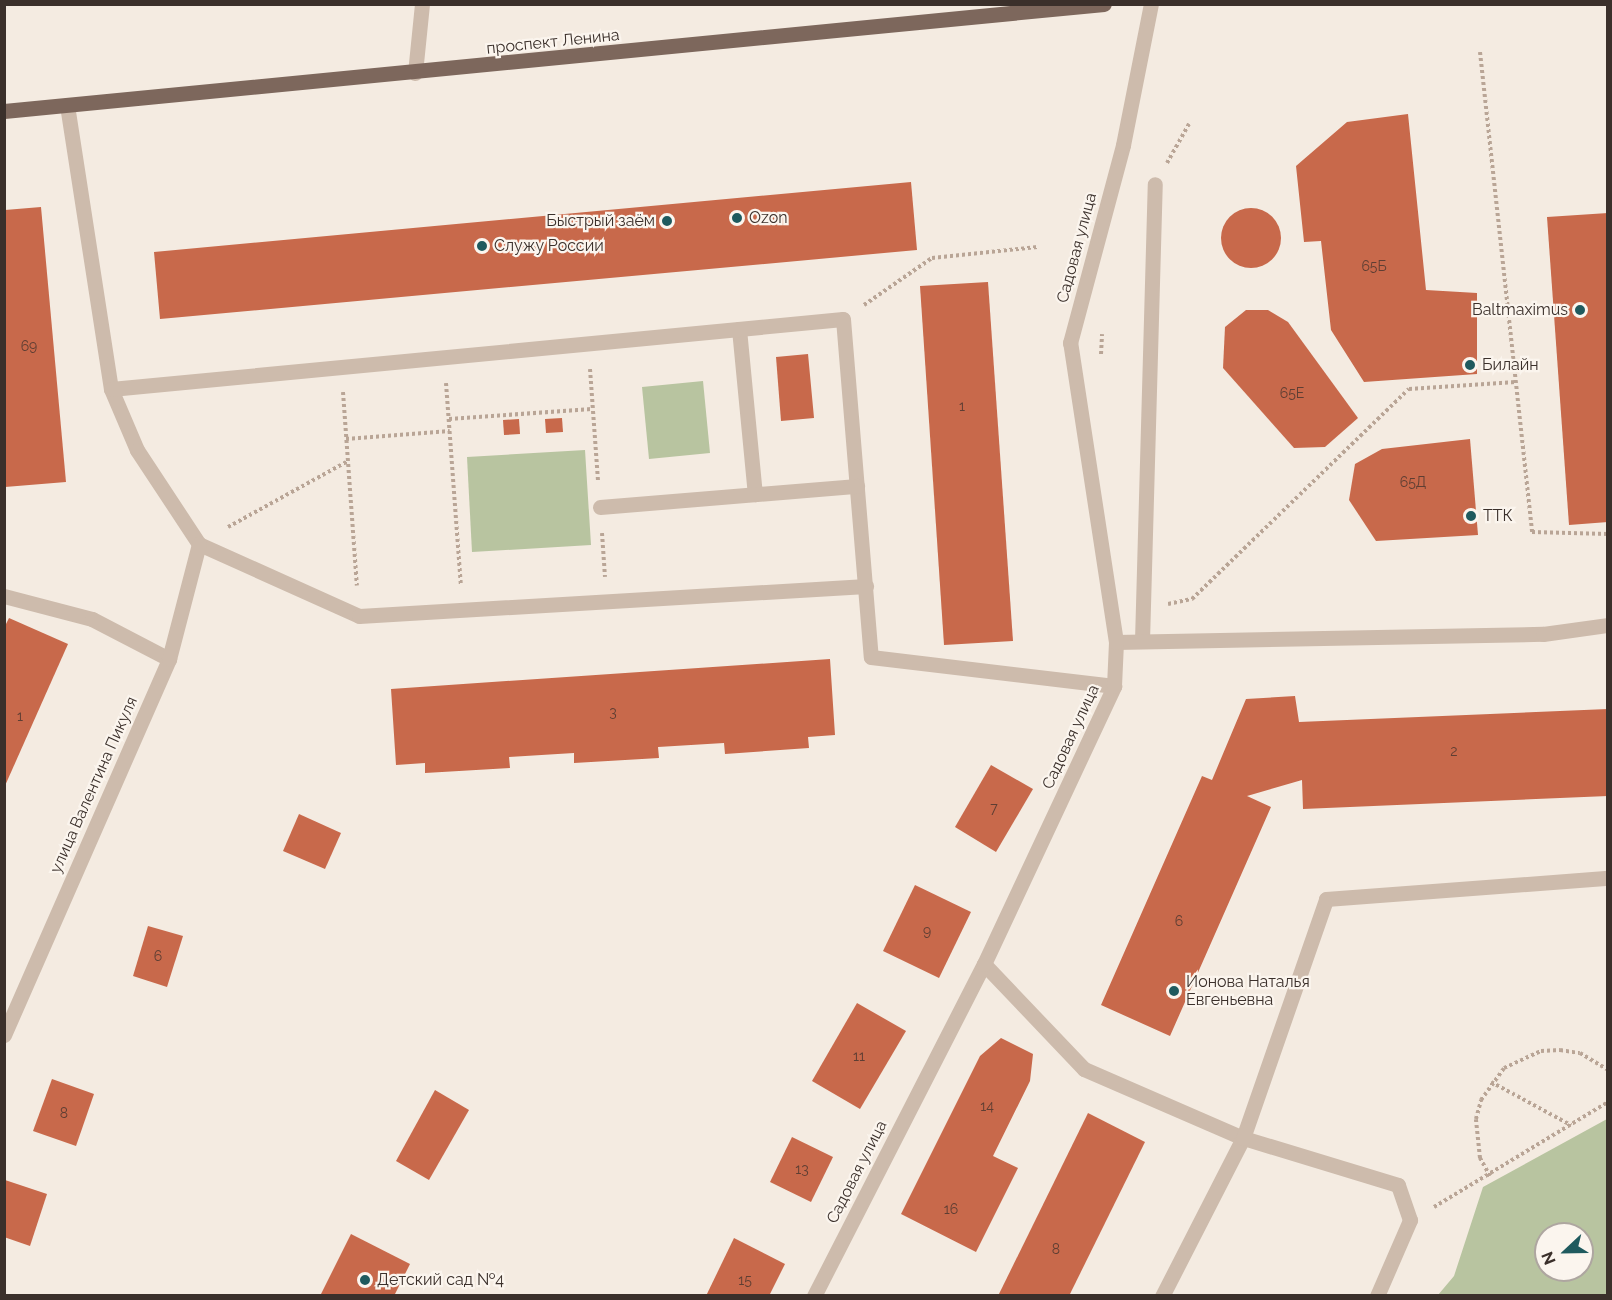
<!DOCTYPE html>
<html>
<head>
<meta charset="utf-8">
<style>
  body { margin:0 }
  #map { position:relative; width:1612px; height:1300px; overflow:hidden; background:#f4ebe1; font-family:Raleway,sans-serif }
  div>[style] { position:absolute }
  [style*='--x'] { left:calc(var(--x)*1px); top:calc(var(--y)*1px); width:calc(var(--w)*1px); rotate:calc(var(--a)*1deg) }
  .green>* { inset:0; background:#b8c4a0 }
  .building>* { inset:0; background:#c8694b }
  .round { border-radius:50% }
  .path>* { height:4px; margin-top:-2px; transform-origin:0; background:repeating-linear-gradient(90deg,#b9a596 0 3px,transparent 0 6px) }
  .minor>* { height:15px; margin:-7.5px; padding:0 7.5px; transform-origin:7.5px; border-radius:7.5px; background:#cdbbac }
  .major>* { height:15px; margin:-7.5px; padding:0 7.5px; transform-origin:7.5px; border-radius:7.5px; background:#7d675c }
  .dots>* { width:16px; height:16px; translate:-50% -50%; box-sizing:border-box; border:3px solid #fbf5ee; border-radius:50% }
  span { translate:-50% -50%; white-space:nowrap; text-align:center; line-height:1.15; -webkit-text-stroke:4.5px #fbf5ee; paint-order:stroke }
  .number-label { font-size:14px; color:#5e3e33 }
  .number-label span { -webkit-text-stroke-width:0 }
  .street-label { font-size:16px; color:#3b302b }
  .poi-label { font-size:16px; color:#3b302b }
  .left { translate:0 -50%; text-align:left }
  .right { translate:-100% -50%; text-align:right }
  .frame { position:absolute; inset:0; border:6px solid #3b302b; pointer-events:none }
  .north { position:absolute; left:1534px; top:1222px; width:60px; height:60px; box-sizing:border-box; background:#fbf5ee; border:2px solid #aea6a0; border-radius:50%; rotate:248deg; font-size:16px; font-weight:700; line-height:24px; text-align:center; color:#3b302b }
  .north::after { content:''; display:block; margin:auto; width:21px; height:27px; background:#1f5a5e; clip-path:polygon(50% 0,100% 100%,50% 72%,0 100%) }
</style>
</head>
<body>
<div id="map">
  <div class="green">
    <div style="clip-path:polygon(703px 381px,710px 453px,649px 459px,642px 387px)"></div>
    <div style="clip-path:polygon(585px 450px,591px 545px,472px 552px,467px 457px)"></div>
    <div style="clip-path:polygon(evenodd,1607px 1119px,1607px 1295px,1438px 1295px,1454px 1276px,1483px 1187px,1607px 1119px,1546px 1234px,1582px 1234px,1582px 1270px,1546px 1270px,1546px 1234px)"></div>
  </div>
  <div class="building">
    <div style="clip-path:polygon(1408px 114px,1426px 290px,1477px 293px,1477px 374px,1364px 382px,1331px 330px,1321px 241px,1304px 242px,1296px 166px,1347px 122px)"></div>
    <div style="clip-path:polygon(911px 182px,917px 250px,160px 319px,154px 252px)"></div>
    <div style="clip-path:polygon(41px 207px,66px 482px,5px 487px,5px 210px)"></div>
    <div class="round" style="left:1221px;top:208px;width:60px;height:60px"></div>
    <div style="clip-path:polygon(1608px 213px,1608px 522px,1569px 525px,1547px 217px)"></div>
    <div style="clip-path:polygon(988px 282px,1013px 641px,944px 645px,920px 286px)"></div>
    <div style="clip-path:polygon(1246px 310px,1268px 310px,1288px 322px,1358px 418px,1325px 447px,1294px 448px,1223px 368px,1225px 327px)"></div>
    <div style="clip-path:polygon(808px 354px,814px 418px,781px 421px,776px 357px)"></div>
    <div style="clip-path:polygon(562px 418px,563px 432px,546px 433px,545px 419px)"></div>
    <div style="clip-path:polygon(519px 419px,520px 434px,504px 435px,503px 420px)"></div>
    <div style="clip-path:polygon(1470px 439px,1478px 535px,1376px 541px,1349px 500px,1355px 464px,1382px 449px)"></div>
    <div style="clip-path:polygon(9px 618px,68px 644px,4px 788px,4px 628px)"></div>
    <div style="clip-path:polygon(830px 659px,835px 735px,808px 737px,809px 748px,725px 754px,724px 743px,658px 747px,659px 758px,574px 763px,574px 753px,509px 757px,510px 768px,425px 773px,425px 763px,396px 765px,391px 689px)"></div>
    <div style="clip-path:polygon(1295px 696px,1299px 722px,1608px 709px,1608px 796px,1303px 809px,1302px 780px,1247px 796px,1271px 807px,1170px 1036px,1101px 1005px,1202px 776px,1212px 780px,1246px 699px)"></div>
    <div style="clip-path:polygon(991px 765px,1033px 789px,996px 852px,955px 827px)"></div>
    <div style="clip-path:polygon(299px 814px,341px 833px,325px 869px,283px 851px)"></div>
    <div style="clip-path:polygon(915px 885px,971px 912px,939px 978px,883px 951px)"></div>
    <div style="clip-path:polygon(148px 926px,183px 936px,167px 987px,133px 976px)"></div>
    <div style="clip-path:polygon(857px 1003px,906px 1031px,860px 1109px,812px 1081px)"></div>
    <div style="clip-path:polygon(1001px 1038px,1033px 1054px,1030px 1081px,993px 1156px,1018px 1168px,976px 1252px,901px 1214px,980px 1056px)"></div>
    <div style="clip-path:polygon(52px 1079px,94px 1094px,76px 1146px,33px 1131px)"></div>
    <div style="clip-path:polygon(435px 1090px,469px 1110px,429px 1180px,396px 1161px)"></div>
    <div style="clip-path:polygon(1088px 1113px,1145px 1142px,1069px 1296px,998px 1296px)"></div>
    <div style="clip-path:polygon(792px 1137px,833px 1157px,811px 1202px,770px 1182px)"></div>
    <div style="clip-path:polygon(5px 1180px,47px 1194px,30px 1246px,4px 1237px)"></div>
    <div style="clip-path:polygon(351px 1234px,410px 1264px,394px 1296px,320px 1296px)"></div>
    <div style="clip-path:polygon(734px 1238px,785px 1264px,769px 1296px,706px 1296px)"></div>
  </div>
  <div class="path">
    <div style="--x:1480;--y:52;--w:483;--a:83.8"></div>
    <div style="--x:1532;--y:532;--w:76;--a:1.5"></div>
    <div style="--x:1167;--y:163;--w:45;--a:-60.6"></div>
    <div style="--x:864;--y:305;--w:83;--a:-34.7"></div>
    <div style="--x:932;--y:258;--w:106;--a:-6"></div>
    <div style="--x:1101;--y:354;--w:20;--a:-87"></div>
    <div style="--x:590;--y:369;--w:112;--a:85.9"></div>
    <div style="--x:446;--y:383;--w:203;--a:85.8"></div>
    <div style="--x:343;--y:392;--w:194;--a:85.9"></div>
    <div style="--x:449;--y:419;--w:143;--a:-4"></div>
    <div style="--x:346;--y:439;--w:104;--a:-4.4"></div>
    <div style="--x:228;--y:527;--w:137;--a:-28.8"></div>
    <div style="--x:602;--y:533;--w:44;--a:86.1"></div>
    <div style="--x:1168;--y:604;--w:25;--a:-12"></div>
    <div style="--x:1192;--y:599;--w:302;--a:-44.1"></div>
    <div style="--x:1409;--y:389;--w:107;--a:-3.7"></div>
    <div style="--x:1491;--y:1082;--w:91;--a:28.3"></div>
    <div style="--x:1490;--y:1176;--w:21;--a:-119"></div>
    <div style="--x:1480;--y:1158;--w:39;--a:-96"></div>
    <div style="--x:1476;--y:1119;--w:20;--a:-75"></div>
    <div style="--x:1481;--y:1100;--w:39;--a:-54"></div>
    <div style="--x:1504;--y:1068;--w:41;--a:-24.7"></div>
    <div style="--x:1541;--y:1051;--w:19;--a:-3"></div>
    <div style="--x:1560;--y:1050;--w:20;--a:9"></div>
    <div style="--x:1580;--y:1053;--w:33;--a:31"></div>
    <div style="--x:1434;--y:1207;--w:203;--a:-31.1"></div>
  </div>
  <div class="minor">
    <div style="--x:415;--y:73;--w:69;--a:-84.2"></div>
    <div style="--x:67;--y:105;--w:287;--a:81.2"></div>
    <div style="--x:111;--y:389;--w:66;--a:66.9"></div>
    <div style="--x:137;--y:450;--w:113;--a:56.6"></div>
    <div style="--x:199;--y:544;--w:175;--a:24.2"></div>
    <div style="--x:359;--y:616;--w:508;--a:-3.39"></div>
    <div style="--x:739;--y:329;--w:166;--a:84.5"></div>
    <div style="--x:111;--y:389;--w:735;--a:-5.46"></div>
    <div style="--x:843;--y:319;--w:339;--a:85.3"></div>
    <div style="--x:871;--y:657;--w:245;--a:6.8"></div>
    <div style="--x:600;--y:507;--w:258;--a:-4.7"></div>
    <div style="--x:4;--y:596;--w:91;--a:14.6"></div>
    <div style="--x:92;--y:619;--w:87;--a:27.5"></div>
    <div style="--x:1142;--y:641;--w:457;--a:-88.4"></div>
    <div style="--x:1116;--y:642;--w:427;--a:-1.1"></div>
    <div style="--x:1543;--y:634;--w:66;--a:-7.9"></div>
    <div style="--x:984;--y:964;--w:145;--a:46.4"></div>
    <div style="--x:1084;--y:1069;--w:173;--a:23.5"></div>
    <div style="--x:1243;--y:1138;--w:178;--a:117.1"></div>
    <div style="--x:4;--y:1035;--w:411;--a:-66.3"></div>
    <div style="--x:169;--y:659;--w:119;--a:-75.4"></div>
    <div style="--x:814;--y:1296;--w:373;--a:-62.9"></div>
    <div style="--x:984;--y:964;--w:307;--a:-64.9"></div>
    <div style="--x:1114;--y:686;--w:44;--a:-87.4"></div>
    <div style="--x:1116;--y:642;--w:303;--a:-98.7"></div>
    <div style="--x:1070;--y:343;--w:205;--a:-75"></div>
    <div style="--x:1123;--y:145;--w:144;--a:-78.8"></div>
    <div style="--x:1377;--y:1296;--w:83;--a:-66.5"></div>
    <div style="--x:1410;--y:1220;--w:37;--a:-109"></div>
    <div style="--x:1398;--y:1185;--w:162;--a:-163.1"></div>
    <div style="--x:1243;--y:1138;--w:253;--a:-70.8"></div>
    <div style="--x:1326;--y:899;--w:283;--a:-4.3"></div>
  </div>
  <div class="major">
    <div style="--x:4;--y:111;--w:1105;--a:-5.56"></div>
  </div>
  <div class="dots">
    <div style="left:737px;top:218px;background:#1f5a5e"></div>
    <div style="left:667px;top:221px;background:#1f5a5e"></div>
    <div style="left:482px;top:246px;background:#1f5a5e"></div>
    <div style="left:1580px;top:310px;background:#1f5a5e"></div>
    <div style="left:1470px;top:365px;background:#1f5a5e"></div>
    <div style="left:1471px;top:516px;background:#1f5a5e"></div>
    <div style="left:1174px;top:991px;background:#1f5a5e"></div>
    <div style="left:365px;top:1280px;background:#1f5a5e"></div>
  </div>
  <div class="number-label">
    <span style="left:1374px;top:266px">65Б</span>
    <span style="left:29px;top:346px">69</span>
    <span style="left:1292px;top:393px">65Е</span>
    <span style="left:962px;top:406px">1</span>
    <span style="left:1413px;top:482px">65Д</span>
    <span style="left:613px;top:712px">3</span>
    <span style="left:20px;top:716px">1</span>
    <span style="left:1454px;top:751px">2</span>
    <span style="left:994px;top:808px">7</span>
    <span style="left:1179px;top:921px">6</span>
    <span style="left:927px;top:931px">9</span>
    <span style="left:158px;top:956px">6</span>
    <span style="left:859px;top:1056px">11</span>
    <span style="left:987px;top:1106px">14</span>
    <span style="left:64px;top:1113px">8</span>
    <span style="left:802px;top:1169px">13</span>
    <span style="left:951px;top:1209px">16</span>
    <span style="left:1056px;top:1249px">8</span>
    <span style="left:745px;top:1280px">15</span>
  </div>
  <div class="street-label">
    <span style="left:553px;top:42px;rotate:-6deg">проспект Ленина</span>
    <span style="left:1077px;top:248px;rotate:-75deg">Садовая улица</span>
    <span style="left:1071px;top:737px;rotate:-65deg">Садовая улица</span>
    <span style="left:94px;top:785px;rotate:-66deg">улица Валентина Пикуля</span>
    <span style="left:857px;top:1172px;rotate:-63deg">Садовая улица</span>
  </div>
  <div class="poi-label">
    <span class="left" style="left:749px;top:218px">Ozon</span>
    <span class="right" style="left:655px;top:221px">Быстрый заём</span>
    <span class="left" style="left:494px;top:246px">Служу России</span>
    <span class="right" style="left:1568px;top:310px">Baltmaximus</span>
    <span class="left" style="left:1482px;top:365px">Билайн</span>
    <span class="left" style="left:1483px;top:516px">ТТК</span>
    <span class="left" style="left:1186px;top:991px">Ионова Наталья<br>Евгеньевна</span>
    <span class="left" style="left:377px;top:1280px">Детский сад №4</span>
  </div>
  <div class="frame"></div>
  <div class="north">N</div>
</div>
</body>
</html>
